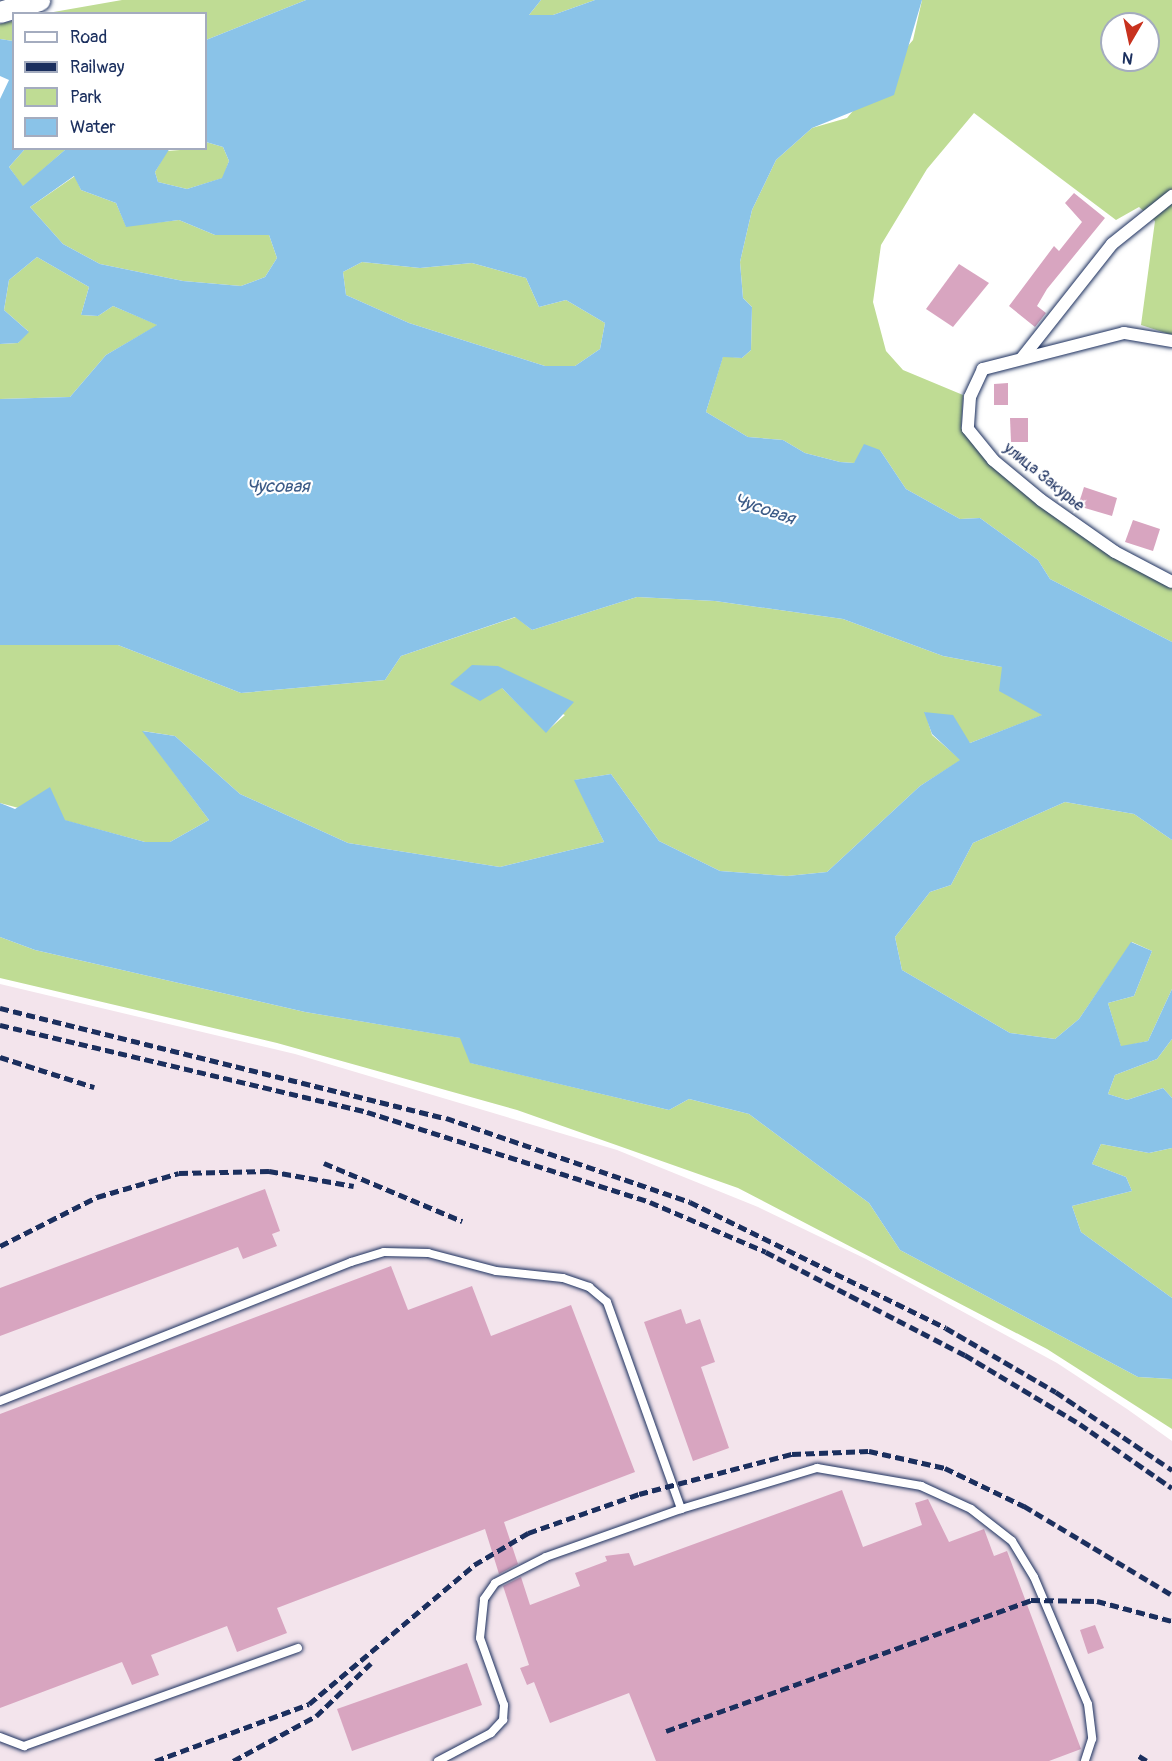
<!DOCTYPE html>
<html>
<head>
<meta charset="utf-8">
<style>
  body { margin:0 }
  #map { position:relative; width:1172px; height:1761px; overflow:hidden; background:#fff; font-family:Pangolin,sans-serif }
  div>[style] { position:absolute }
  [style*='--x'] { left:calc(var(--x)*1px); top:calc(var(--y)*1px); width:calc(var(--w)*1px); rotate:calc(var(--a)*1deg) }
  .built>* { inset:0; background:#f3e4ec }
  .green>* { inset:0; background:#bfdc94 }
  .water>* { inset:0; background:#8ac3e8 }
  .building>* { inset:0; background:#d8a5c0 }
  .roads { filter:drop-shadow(0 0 2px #1b2f5e) drop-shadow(0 0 2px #1b2f5e) }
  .service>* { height:8px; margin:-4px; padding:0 4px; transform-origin:4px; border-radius:4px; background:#fff }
  .pedestrian>* { height:12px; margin:-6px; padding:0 6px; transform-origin:6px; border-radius:6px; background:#fff }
  .tertiary>* { height:21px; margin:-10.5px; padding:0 10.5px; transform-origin:10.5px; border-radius:10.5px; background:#fff }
  .rail>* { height:4.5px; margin-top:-2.25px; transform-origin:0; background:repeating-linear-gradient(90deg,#1b2f5e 0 9px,transparent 0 13.5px) }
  span { translate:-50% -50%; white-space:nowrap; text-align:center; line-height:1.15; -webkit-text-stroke:4.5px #fff; paint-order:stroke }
  .street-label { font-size:16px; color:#1b2f5e }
  .water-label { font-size:18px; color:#3c5b87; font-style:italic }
  .legend { position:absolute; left:12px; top:12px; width:195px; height:138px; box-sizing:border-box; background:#fff; border:2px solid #a4acbf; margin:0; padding:8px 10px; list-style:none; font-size:18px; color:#1b2f5e }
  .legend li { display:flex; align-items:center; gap:12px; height:30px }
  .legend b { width:30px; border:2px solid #a4acbf }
  .north { position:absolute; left:1100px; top:12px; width:60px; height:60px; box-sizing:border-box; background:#fff; border:2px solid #a4acbf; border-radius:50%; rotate:189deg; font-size:16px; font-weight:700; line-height:24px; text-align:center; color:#1b2f5e }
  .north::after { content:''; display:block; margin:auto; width:21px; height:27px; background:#c8321e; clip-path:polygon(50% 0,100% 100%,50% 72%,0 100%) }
</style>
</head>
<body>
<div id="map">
  <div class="built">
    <div style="clip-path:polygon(0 984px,295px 1054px,617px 1150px,758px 1207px,866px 1259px,1057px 1363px,1127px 1409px,1172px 1441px,1172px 1761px,0 1761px)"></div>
  </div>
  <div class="green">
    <div style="clip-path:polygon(122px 0,306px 0,206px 40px,206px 14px,42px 14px)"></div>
    <div style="clip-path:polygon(541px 0,595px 0,553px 15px,529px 15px)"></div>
    <div style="clip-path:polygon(evenodd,922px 0,1172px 0,1172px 335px,1141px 325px,1155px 221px,1139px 207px,1116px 220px,974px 113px,927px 169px,881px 245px,873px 302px,886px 351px,903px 370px,963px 395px,961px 428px,987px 459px,1172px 588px,1172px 642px,1050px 579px,1038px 560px,980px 518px,960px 519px,906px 489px,880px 450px,854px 463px,840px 462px,805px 453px,783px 440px,748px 437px,706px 412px,723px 356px,742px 358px,751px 350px,752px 307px,743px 298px,740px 262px,752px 210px,776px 160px,812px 128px,847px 118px,913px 40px,922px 0,1112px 24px,1148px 24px,1148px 60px,1112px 60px,1112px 24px)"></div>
    <div style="clip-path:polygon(13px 21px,13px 41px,0 39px,0 24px)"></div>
    <div style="clip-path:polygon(206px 142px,223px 147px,229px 161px,223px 178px,187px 189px,158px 182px,155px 172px,167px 151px,206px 148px)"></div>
    <div style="clip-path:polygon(25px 149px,66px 149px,23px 187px,9px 167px)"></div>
    <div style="clip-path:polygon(75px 176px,81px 190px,116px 203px,126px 226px,179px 220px,215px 235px,269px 235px,277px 258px,265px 277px,241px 286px,183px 281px,100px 264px,63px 244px,30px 207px)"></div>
    <div style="clip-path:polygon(37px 257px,89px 287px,81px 315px,98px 316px,113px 306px,158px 325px,106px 355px,70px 397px,0 399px,0 344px,18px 343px,28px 331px,4px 310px,9px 280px)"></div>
    <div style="clip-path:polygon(362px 262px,420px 268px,472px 263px,526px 278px,539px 307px,566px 300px,605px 323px,600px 349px,575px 366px,545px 366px,409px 323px,346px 295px,343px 272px)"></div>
    <div style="clip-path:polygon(evenodd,637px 597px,715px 601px,843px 619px,943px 656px,1002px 667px,1043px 715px,970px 743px,925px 712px,932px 735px,961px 760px,920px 786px,827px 872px,787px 876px,720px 871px,659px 841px,611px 774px,575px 780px,604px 842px,500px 867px,348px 843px,240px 794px,175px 736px,143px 731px,209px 820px,170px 842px,145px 842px,0 803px,0 645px,118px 645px,241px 693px,385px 680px,401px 656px,516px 617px,532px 630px,637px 597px,502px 688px,565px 715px,546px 732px,502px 688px)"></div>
    <div style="clip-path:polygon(1065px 802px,1134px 814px,1172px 840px,1172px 989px,1148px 1041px,1121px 1047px,1108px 1003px,1134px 996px,1152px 951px,1132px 942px,1079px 1019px,1055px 1039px,1010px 1033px,902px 970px,895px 937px,930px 892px,951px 885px,973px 843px)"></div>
    <div style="clip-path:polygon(0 937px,35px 950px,305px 1012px,461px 1038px,471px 1063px,669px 1110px,689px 1099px,749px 1114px,869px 1203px,900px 1250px,1138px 1377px,1172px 1379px,1172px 1429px,1047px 1349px,738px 1188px,517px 1110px,277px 1043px,0 978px)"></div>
    <div style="clip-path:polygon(1172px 1039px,1172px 1098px,1163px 1088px,1127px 1100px,1108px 1094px,1115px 1075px,1157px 1059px)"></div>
    <div style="clip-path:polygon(1101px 1144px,1149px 1153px,1172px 1148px,1172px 1298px,1081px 1232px,1072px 1206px,1132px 1191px,1126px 1177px,1092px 1164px)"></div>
  </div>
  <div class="water">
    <div style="clip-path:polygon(evenodd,306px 0,541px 0,529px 15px,553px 15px,595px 0,922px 0,894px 95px,812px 128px,776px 160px,752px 210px,740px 262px,743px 298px,752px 307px,751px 350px,742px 358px,723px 357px,706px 412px,748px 437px,783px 440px,805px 453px,840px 462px,854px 463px,864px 444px,880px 450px,906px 489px,960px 519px,980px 518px,1038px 560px,1050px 579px,1172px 642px,1172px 840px,1134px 814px,1065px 802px,973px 843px,951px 885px,930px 892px,895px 937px,902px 970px,1010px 1033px,1055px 1039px,1079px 1019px,1131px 942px,1152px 951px,1134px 996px,1108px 1003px,1121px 1046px,1148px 1041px,1172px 989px,1172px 1039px,1157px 1059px,1115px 1075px,1108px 1094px,1127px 1100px,1163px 1088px,1172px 1098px,1172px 1148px,1149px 1153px,1101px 1144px,1092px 1164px,1126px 1177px,1132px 1191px,1072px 1206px,1081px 1232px,1172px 1298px,1172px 1379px,1138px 1377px,900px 1250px,869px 1203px,749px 1114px,689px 1099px,669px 1110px,470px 1063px,460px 1038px,305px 1012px,35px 950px,0 937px,0 803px,15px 809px,50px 787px,65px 820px,145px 842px,170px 842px,209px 820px,142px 731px,175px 736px,240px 794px,348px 843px,500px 867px,604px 842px,574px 780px,611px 774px,659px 841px,720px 871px,787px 876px,827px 872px,920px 786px,960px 760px,932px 734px,924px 712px,953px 715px,970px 743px,1042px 715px,999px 691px,1002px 667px,943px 656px,843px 619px,715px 601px,637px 597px,532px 630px,515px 617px,401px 656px,385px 680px,241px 693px,118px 645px,0 645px,0 399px,70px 397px,106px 355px,157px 325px,113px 306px,98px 316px,81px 315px,89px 287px,37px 257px,9px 280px,4px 310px,29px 332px,18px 343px,0 344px,0 99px,9px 80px,0 76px,0 39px,13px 41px,14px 148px,25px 149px,9px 167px,23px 186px,66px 149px,170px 148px,155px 172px,158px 182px,187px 189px,222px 178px,229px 161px,223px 147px,206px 142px,206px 40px,306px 0,74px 176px,81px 190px,116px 203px,126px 227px,179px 220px,215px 235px,269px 235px,277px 258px,265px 277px,241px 286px,183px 281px,100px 264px,63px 244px,30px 207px,74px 176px,306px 0,362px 262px,420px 268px,472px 263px,526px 278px,539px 307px,566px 300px,605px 323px,600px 349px,575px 366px,545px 366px,409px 323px,346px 295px,343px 272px,362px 262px)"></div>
    <div style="clip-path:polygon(472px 665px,498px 666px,574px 702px,546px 733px,502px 688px,480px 701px,450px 684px)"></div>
  </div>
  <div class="building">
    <div style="clip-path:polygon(1074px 193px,1105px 218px,1047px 289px,1037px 306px,1046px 313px,1035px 327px,1009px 306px,1054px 246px,1059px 251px,1082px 222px,1065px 203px)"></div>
    <div style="clip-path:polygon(959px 264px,989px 283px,953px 327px,926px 309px)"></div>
    <div style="clip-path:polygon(1008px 383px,1008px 405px,994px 405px,994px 384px)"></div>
    <div style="clip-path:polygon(1010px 418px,1028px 418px,1028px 442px,1011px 442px)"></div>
    <div style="clip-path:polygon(1084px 487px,1117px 498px,1112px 516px,1078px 506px)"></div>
    <div style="clip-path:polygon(1133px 520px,1160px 529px,1153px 551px,1125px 542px)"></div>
    <div style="clip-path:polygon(265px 1189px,280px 1231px,272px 1234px,277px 1246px,243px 1259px,238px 1247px,0 1336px,0 1288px)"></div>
    <div style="clip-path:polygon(391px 1266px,408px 1310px,472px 1286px,491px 1336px,571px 1305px,635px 1472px,504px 1522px,518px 1564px,499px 1574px,485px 1529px,277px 1608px,287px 1633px,237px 1652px,227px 1626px,151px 1655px,159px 1675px,132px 1685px,122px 1662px,0 1708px,0 1414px)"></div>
    <div style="clip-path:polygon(681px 1309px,686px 1324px,700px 1319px,715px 1362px,701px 1367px,729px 1448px,693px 1461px,644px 1322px)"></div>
    <div style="clip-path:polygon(842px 1490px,863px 1547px,922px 1525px,915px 1503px,928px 1499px,949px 1542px,984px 1529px,994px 1556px,1007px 1551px,1081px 1749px,1049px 1761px,656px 1761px,629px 1693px,550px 1723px,534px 1682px,527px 1685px,520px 1668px,529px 1665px,503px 1586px,521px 1577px,530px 1605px,580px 1586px,575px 1573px,607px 1561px,605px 1556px,629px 1553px,634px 1566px)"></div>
    <div style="clip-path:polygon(1095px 1625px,1104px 1648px,1088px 1654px,1080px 1630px)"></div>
    <div style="clip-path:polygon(467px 1663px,482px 1705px,352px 1751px,337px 1709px)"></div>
  </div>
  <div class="roads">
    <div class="service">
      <div style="--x:0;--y:1401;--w:378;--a:-21.6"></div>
      <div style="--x:351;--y:1262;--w:34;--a:-17"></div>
      <div style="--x:384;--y:1252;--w:44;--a:1.3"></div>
      <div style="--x:428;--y:1253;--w:70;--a:14.8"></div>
      <div style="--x:496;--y:1271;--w:67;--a:6"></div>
      <div style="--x:563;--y:1278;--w:28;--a:19"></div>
      <div style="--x:589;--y:1287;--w:23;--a:40"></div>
      <div style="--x:607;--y:1302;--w:220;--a:70.3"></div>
      <div style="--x:0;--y:1737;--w:26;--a:21"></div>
      <div style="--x:24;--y:1746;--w:291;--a:-19.7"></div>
      <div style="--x:438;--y:1761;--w:60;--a:-27.8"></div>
      <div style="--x:491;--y:1733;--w:18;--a:-47"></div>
      <div style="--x:503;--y:1720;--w:15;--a:-86"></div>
      <div style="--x:504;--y:1705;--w:71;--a:-109.7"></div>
      <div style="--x:480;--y:1638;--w:39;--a:-84"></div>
      <div style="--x:484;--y:1599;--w:19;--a:-55"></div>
      <div style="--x:495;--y:1583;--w:57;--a:-27"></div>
      <div style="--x:546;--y:1557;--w:143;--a:-19.6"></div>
      <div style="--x:681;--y:1509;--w:142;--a:-16.8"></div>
      <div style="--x:817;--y:1468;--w:106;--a:9.8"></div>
      <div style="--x:921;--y:1486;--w:55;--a:24.7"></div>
      <div style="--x:971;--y:1509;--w:52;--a:38"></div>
      <div style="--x:1012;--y:1541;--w:42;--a:58.6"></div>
      <div style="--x:1034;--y:1577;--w:138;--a:67"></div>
      <div style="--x:1088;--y:1704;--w:35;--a:83"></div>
      <div style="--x:1092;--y:1739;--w:23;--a:108"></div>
    </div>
    <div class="pedestrian">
      <div style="--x:1172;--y:341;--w:49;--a:-170.5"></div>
      <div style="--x:1124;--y:333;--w:146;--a:165.7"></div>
      <div style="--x:983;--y:369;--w:31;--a:115"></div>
      <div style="--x:970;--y:397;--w:32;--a:94"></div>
      <div style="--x:968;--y:429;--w:40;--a:51"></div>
      <div style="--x:993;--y:460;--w:62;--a:39.8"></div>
      <div style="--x:1041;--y:500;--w:90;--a:35.1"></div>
      <div style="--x:1115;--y:552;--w:64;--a:27.8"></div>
      <div style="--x:1022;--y:358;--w:145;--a:-51.7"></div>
      <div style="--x:1112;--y:244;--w:77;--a:-38.7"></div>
    </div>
    <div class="tertiary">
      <div style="--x:0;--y:12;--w:41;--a:-17.1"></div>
    </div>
  </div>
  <div class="rail">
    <div style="--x:0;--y:1008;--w:459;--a:13.9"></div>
    <div style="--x:446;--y:1118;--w:258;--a:19"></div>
    <div style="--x:690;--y:1202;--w:285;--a:26.2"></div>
    <div style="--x:946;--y:1328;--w:127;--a:30.2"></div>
    <div style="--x:1056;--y:1392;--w:140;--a:33.9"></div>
    <div style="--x:0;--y:1025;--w:377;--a:13.3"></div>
    <div style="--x:367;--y:1112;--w:297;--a:17.6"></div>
    <div style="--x:650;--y:1202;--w:126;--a:23.3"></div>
    <div style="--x:766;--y:1252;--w:224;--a:27.4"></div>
    <div style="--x:965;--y:1355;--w:134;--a:31"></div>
    <div style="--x:1080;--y:1424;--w:112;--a:34.8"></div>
    <div style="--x:0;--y:1057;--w:99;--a:17.7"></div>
    <div style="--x:324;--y:1163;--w:150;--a:22.8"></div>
    <div style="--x:0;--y:1246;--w:109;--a:-26.8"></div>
    <div style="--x:97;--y:1197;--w:85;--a:-16.3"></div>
    <div style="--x:179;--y:1173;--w:90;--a:-1.3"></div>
    <div style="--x:269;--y:1171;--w:86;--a:10"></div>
    <div style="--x:666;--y:1731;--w:388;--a:-19.7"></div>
    <div style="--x:1031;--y:1600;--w:66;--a:0.9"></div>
    <div style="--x:1097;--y:1601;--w:78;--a:14.9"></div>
    <div style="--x:1139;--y:1756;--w:9;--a:32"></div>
    <div style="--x:155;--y:1761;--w:164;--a:-20.3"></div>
    <div style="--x:309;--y:1704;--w:216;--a:-40.1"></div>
    <div style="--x:474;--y:1565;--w:63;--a:-30.7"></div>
    <div style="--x:528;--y:1533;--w:118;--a:-19.4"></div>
    <div style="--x:639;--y:1494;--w:158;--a:-14.7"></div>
    <div style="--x:792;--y:1454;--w:77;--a:-2.2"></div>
    <div style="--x:869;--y:1451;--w:78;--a:12.6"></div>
    <div style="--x:945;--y:1468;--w:88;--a:25.7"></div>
    <div style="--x:1024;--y:1506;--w:173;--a:31"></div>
    <div style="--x:233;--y:1761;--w:94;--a:-28.5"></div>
    <div style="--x:316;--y:1716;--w:76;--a:-43.9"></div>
  </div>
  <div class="street-label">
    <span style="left:1044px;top:477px;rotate:39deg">улица Закурье</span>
  </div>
  <div class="water-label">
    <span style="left:278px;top:487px">Чусовая</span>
    <span style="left:764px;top:510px;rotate:19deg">Чусовая</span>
  </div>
  <ul class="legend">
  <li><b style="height:8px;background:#fff"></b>Road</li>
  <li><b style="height:8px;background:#1b2f5e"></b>Railway</li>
  <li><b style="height:16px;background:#bfdc94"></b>Park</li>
  <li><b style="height:16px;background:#8ac3e8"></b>Water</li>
  </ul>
  <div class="north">N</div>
</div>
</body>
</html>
